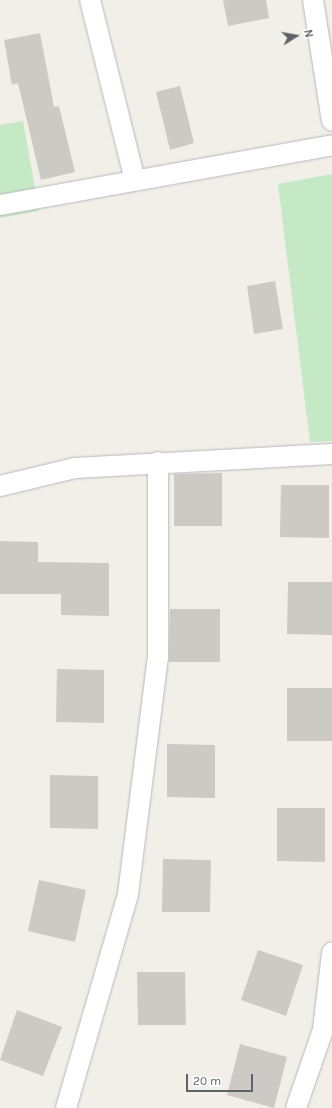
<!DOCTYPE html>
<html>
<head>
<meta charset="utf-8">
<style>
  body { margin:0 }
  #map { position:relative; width:332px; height:1108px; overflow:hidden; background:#f1efe8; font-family:Karla,sans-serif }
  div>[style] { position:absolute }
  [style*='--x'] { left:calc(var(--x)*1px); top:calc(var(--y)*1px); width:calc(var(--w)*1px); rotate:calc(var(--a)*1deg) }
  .green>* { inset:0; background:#c5e8c5 }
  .building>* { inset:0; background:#cccac5 }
  .roads { filter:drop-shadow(0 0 1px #b5b8bc) drop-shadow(0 0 1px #b5b8bc) }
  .minor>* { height:20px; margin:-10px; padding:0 10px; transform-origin:10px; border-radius:10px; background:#fff }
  span { translate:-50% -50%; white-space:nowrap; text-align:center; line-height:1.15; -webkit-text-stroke:3px #fff; paint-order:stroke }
  .north { position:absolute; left:276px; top:16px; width:40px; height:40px; -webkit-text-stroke:3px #fff; paint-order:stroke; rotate:79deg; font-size:11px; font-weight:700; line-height:16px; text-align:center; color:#5f6368 }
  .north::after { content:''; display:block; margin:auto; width:14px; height:18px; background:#5f6368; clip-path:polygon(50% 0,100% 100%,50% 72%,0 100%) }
  .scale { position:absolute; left:186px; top:1074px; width:67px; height:18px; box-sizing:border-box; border:2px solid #5f6368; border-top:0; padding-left:5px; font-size:12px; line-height:14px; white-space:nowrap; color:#5f6368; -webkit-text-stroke:3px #fff; paint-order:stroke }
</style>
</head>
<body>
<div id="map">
  <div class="green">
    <div style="clip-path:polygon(23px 121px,39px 211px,0 218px,0 125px)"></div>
    <div style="clip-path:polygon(332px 174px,332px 441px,310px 442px,278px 184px)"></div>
  </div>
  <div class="building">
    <div style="clip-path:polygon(223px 0,266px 0,269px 18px,228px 26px)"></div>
    <div style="clip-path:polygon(40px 33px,54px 107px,59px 106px,75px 172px,41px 180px,18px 83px,12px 85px,4px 40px)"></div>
    <div style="clip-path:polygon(180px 86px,194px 143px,170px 150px,156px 92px)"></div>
    <div style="clip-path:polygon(275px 281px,283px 329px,254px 334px,247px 286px)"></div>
    <div style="clip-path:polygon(222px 473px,222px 526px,174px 526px,174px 474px)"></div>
    <div style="clip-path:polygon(281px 485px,329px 485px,329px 538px,280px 537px)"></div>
    <div style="clip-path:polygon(0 541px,38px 542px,38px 562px,109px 563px,109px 616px,61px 615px,61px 594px,0 594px)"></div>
    <div style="clip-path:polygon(288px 582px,332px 582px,332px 635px,287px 634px)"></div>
    <div style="clip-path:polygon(170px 609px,220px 609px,220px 662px,169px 662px)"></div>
    <div style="clip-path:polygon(57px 669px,104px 670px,104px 723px,56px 722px)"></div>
    <div style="clip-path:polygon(287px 688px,332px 688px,332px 741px,287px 741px)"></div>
    <div style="clip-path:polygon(167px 744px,215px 745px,215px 798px,167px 797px)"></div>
    <div style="clip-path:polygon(50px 775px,98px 776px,98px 829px,50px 828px)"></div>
    <div style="clip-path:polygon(277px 808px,325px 808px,325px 862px,277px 861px)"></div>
    <div style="clip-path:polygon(163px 859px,211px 860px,210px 912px,162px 912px)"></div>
    <div style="clip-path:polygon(39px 880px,86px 890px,75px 942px,28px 931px)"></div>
    <div style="clip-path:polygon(258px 950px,303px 965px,286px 1016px,241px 1000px)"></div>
    <div style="clip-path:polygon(137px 972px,185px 972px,186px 1025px,138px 1025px)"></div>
    <div style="clip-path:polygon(17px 1010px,62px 1027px,43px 1076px,0 1060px)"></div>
    <div style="clip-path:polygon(240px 1044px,287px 1057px,274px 1108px,227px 1095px)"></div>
  </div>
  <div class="roads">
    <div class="minor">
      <div style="--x:90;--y:0;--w:186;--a:76"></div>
      <div style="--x:313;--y:0;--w:122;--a:81.1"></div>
      <div style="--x:0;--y:205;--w:337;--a:-10.2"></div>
      <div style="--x:0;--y:486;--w:77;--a:-13.5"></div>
      <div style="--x:75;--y:468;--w:257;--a:-3.1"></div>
      <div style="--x:66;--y:1108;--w:223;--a:-73.8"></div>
      <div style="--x:128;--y:894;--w:238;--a:-82.8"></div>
      <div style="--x:158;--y:658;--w:196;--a:-90"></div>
      <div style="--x:296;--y:1108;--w:83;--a:-70.9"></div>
      <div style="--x:323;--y:1030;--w:78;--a:-83.3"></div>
    </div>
  </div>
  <div class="north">N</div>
  <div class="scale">20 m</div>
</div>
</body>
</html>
